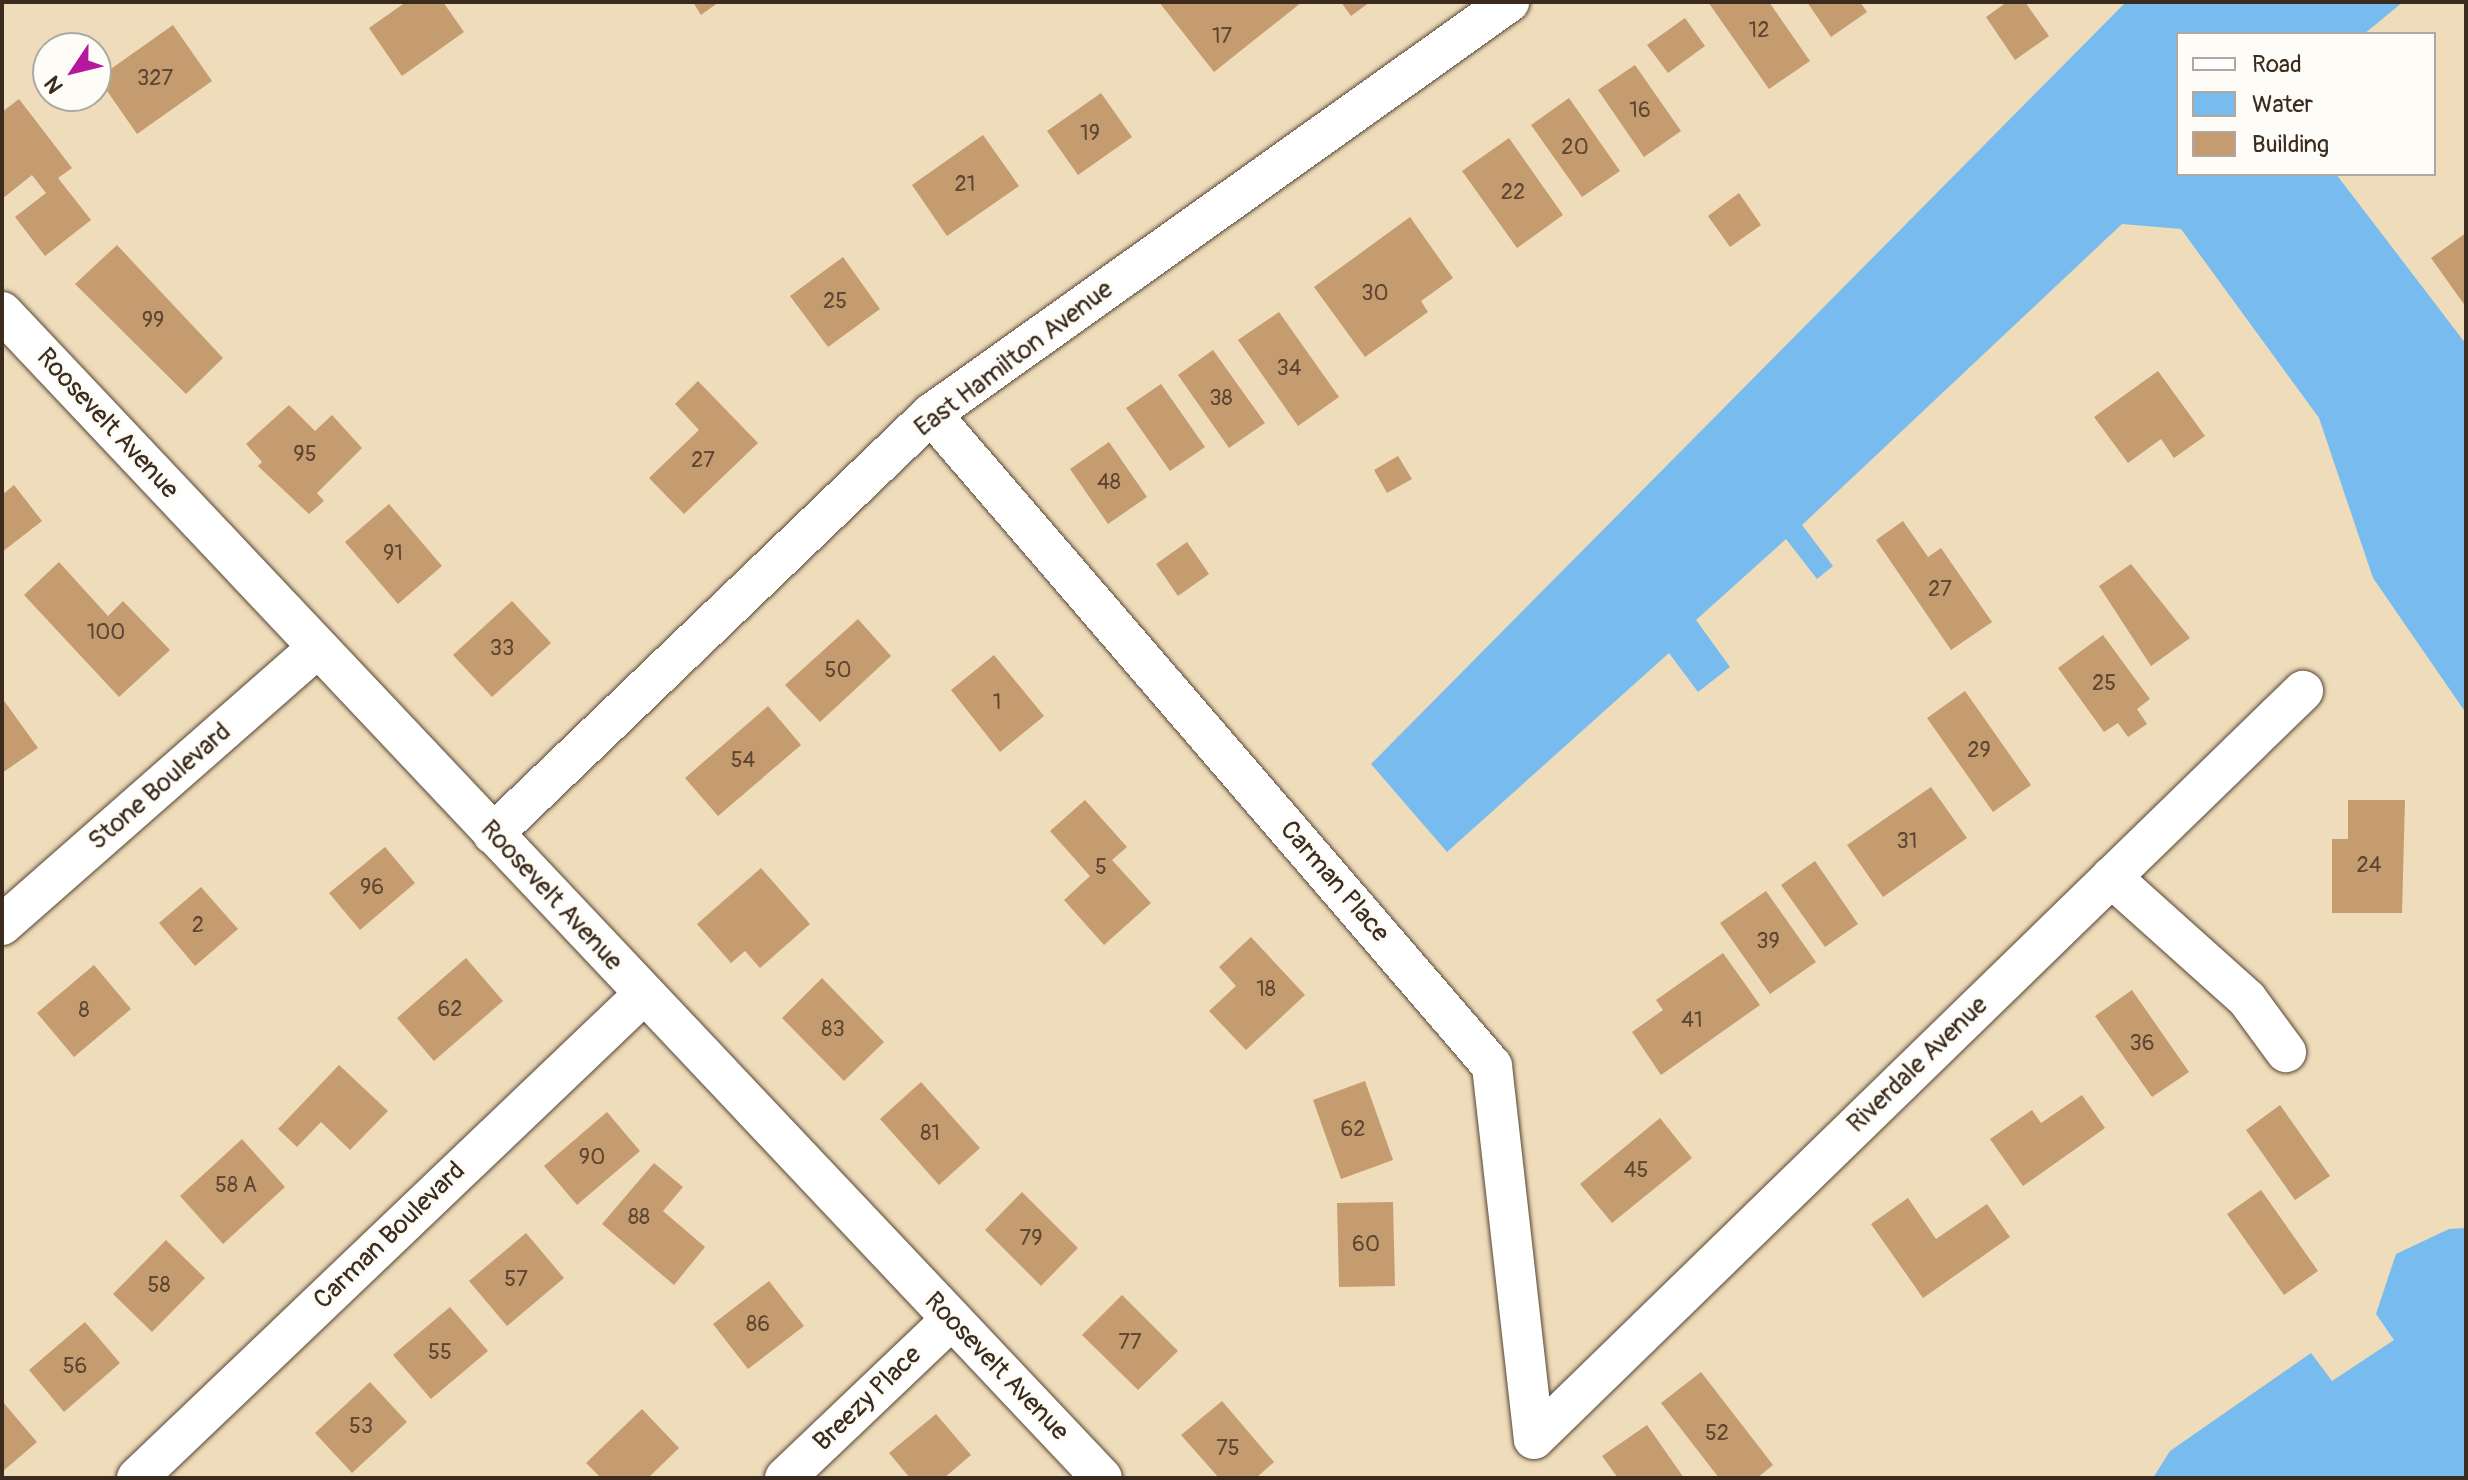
<!DOCTYPE html>
<html>
<head>
<meta charset="utf-8">
<style>
  body { margin:0 }
  #map { position:relative; width:2468px; height:1480px; overflow:hidden; background:#efdcba; font-family:Pangolin,sans-serif }
  div>[style] { position:absolute }
  [style*='--x'] { left:calc(var(--x)*1px); top:calc(var(--y)*1px); width:calc(var(--w)*1px); rotate:calc(var(--a)*1deg) }
  .water>* { inset:0; background:#78bbee }
  .building>* { inset:0; background:#c59c6f }
  .roads { filter:drop-shadow(0 0 2px #564535) drop-shadow(0 0 2px #564535) }
  .minor>* { height:40px; margin:-20px; padding:0 20px; transform-origin:20px; border-radius:20px; background:#fff }
  span { translate:-50% -50%; white-space:nowrap; text-align:center; line-height:1.15; -webkit-text-stroke:7px #fdfcf7; paint-order:stroke }
  .number-label { font-size:22px; color:#5e4632 }
  .number-label span { -webkit-text-stroke-width:0 }
  .street-label { font-size:26px; color:#3b2a1e }
  .frame { position:absolute; inset:0; border:4px solid #3b2a1e; pointer-events:none }
  .legend { position:absolute; left:2176px; top:32px; width:260px; height:144px; box-sizing:border-box; background:#fdfcf7; border:2px solid #afa8a0; margin:0; padding:10px 14px; list-style:none; font-size:24px; color:#3b2a1e }
  .legend li { display:flex; align-items:center; gap:16px; height:40px }
  .legend b { width:40px; border:2px solid #afa8a0 }
  .north { position:absolute; left:32px; top:32px; width:80px; height:80px; box-sizing:border-box; background:#fdfcf7; border:2px solid #afa8a0; border-radius:50%; rotate:235deg; font-size:22px; font-weight:700; line-height:32px; text-align:center; color:#3b2a1e }
  .north::after { content:''; display:block; margin:auto; width:28px; height:36px; background:#b5179e; clip-path:polygon(50% 0,100% 100%,50% 72%,0 100%) }
</style>
</head>
<body>
<div id="map">
  <div class="water">
    <div style="clip-path:polygon(2126px 2px,2403px 2px,2364px 34px,2178px 34px,2178px 174px,2336px 174px,2466px 344px,2466px 713px,2373px 578px,2319px 418px,2181px 229px,2122px 224px,1802px 525px,1833px 566px,1817px 579px,1786px 539px,1696px 620px,1730px 667px,1698px 692px,1669px 653px,1447px 852px,1371px 764px)"></div>
    <div style="clip-path:polygon(2466px 1228px,2466px 1478px,2153px 1478px,2170px 1451px,2311px 1353px,2332px 1381px,2394px 1340px,2376px 1314px,2396px 1254px,2449px 1229px)"></div>
  </div>
  <div class="building">
    <div style="clip-path:polygon(406px 2px,443px 2px,464px 32px,402px 76px,369px 28px)"></div>
    <div style="clip-path:polygon(693px 2px,719px 2px,701px 15px)"></div>
    <div style="clip-path:polygon(1159px 2px,1302px 2px,1214px 72px)"></div>
    <div style="clip-path:polygon(1341px 2px,1370px 2px,1351px 16px)"></div>
    <div style="clip-path:polygon(1708px 2px,1769px 2px,1810px 61px,1769px 89px)"></div>
    <div style="clip-path:polygon(1807px 2px,1860px 2px,1867px 12px,1831px 37px)"></div>
    <div style="clip-path:polygon(2007px 2px,2025px 2px,2049px 36px,2015px 60px,1986px 17px)"></div>
    <div style="clip-path:polygon(1685px 18px,1705px 46px,1668px 73px,1647px 45px)"></div>
    <div style="clip-path:polygon(173px 25px,212px 81px,137px 134px,98px 78px)"></div>
    <div style="clip-path:polygon(1635px 65px,1681px 131px,1644px 157px,1598px 90px)"></div>
    <div style="clip-path:polygon(1101px 93px,1132px 137px,1078px 175px,1047px 131px)"></div>
    <div style="clip-path:polygon(1569px 98px,1620px 171px,1582px 197px,1531px 125px)"></div>
    <div style="clip-path:polygon(19px 99px,72px 168px,58px 178px,91px 220px,45px 256px,15px 217px,46px 193px,32px 175px,2px 199px,2px 112px)"></div>
    <div style="clip-path:polygon(983px 135px,1019px 186px,947px 236px,912px 185px)"></div>
    <div style="clip-path:polygon(1509px 138px,1563px 215px,1517px 248px,1462px 171px)"></div>
    <div style="clip-path:polygon(1739px 193px,1761px 225px,1730px 247px,1708px 216px)"></div>
    <div style="clip-path:polygon(1410px 217px,1453px 278px,1421px 301px,1428px 312px,1365px 357px,1314px 287px)"></div>
    <div style="clip-path:polygon(2466px 233px,2466px 307px,2431px 258px)"></div>
    <div style="clip-path:polygon(117px 245px,223px 358px,186px 394px,75px 284px)"></div>
    <div style="clip-path:polygon(843px 257px,880px 309px,828px 347px,790px 296px)"></div>
    <div style="clip-path:polygon(1279px 312px,1339px 397px,1298px 426px,1238px 340px)"></div>
    <div style="clip-path:polygon(1213px 350px,1265px 423px,1229px 448px,1178px 375px)"></div>
    <div style="clip-path:polygon(2158px 371px,2205px 436px,2174px 458px,2161px 439px,2128px 463px,2094px 417px)"></div>
    <div style="clip-path:polygon(698px 381px,758px 443px,684px 514px,649px 478px,699px 430px,675px 404px)"></div>
    <div style="clip-path:polygon(1161px 384px,1205px 447px,1170px 471px,1126px 408px)"></div>
    <div style="clip-path:polygon(289px 405px,315px 431px,332px 415px,362px 448px,317px 493px,324px 501px,309px 514px,258px 466px,262px 462px,246px 444px)"></div>
    <div style="clip-path:polygon(1109px 442px,1147px 497px,1108px 524px,1070px 469px)"></div>
    <div style="clip-path:polygon(1398px 456px,1412px 479px,1387px 493px,1374px 470px)"></div>
    <div style="clip-path:polygon(14px 485px,42px 521px,2px 552px,2px 495px)"></div>
    <div style="clip-path:polygon(389px 504px,442px 566px,398px 604px,345px 542px)"></div>
    <div style="clip-path:polygon(1903px 521px,1928px 557px,1941px 548px,1992px 622px,1951px 650px,1876px 540px)"></div>
    <div style="clip-path:polygon(1187px 542px,1209px 574px,1178px 596px,1156px 564px)"></div>
    <div style="clip-path:polygon(59px 562px,108px 616px,123px 601px,170px 650px,119px 697px,24px 595px)"></div>
    <div style="clip-path:polygon(2131px 564px,2190px 638px,2151px 666px,2099px 586px)"></div>
    <div style="clip-path:polygon(512px 601px,551px 643px,492px 697px,453px 655px)"></div>
    <div style="clip-path:polygon(858px 619px,891px 656px,820px 722px,785px 685px)"></div>
    <div style="clip-path:polygon(2103px 635px,2150px 699px,2137px 709px,2147px 724px,2128px 737px,2118px 723px,2104px 732px,2058px 668px)"></div>
    <div style="clip-path:polygon(994px 655px,1044px 716px,1000px 752px,951px 690px)"></div>
    <div style="clip-path:polygon(1965px 691px,2031px 785px,1993px 812px,1927px 718px)"></div>
    <div style="clip-path:polygon(2px 698px,38px 748px,2px 773px)"></div>
    <div style="clip-path:polygon(768px 706px,801px 745px,718px 816px,685px 778px)"></div>
    <div style="clip-path:polygon(1931px 787px,1967px 838px,1883px 897px,1847px 845px)"></div>
    <div style="clip-path:polygon(1085px 800px,1127px 847px,1112px 860px,1151px 903px,1104px 945px,1064px 900px,1090px 876px,1050px 831px)"></div>
    <div style="clip-path:polygon(2348px 800px,2405px 800px,2402px 913px,2332px 913px,2332px 839px,2348px 839px)"></div>
    <div style="clip-path:polygon(385px 847px,415px 883px,360px 930px,329px 893px)"></div>
    <div style="clip-path:polygon(1815px 861px,1858px 924px,1825px 947px,1781px 885px)"></div>
    <div style="clip-path:polygon(761px 868px,810px 924px,760px 968px,745px 951px,731px 963px,697px 924px)"></div>
    <div style="clip-path:polygon(201px 887px,238px 929px,195px 966px,159px 923px)"></div>
    <div style="clip-path:polygon(1766px 891px,1816px 962px,1770px 994px,1720px 923px)"></div>
    <div style="clip-path:polygon(1251px 937px,1305px 995px,1246px 1050px,1209px 1011px,1236px 986px,1219px 967px)"></div>
    <div style="clip-path:polygon(1723px 953px,1760px 1005px,1661px 1075px,1632px 1032px,1663px 1010px,1656px 1000px)"></div>
    <div style="clip-path:polygon(466px 958px,503px 1001px,434px 1061px,397px 1018px)"></div>
    <div style="clip-path:polygon(94px 965px,131px 1009px,74px 1057px,37px 1013px)"></div>
    <div style="clip-path:polygon(822px 978px,884px 1042px,844px 1081px,782px 1018px)"></div>
    <div style="clip-path:polygon(2132px 990px,2189px 1072px,2152px 1097px,2095px 1016px)"></div>
    <div style="clip-path:polygon(339px 1065px,388px 1111px,350px 1150px,321px 1122px,297px 1147px,278px 1129px)"></div>
    <div style="clip-path:polygon(1365px 1081px,1393px 1160px,1341px 1179px,1313px 1100px)"></div>
    <div style="clip-path:polygon(921px 1082px,980px 1148px,939px 1185px,880px 1119px)"></div>
    <div style="clip-path:polygon(2082px 1095px,2105px 1128px,2023px 1186px,1990px 1139px,2032px 1110px,2041px 1123px)"></div>
    <div style="clip-path:polygon(2280px 1105px,2330px 1176px,2295px 1200px,2246px 1130px)"></div>
    <div style="clip-path:polygon(607px 1112px,640px 1151px,577px 1205px,544px 1166px)"></div>
    <div style="clip-path:polygon(1660px 1118px,1692px 1158px,1612px 1223px,1580px 1184px)"></div>
    <div style="clip-path:polygon(242px 1139px,285px 1187px,223px 1244px,180px 1196px)"></div>
    <div style="clip-path:polygon(654px 1163px,683px 1187px,663px 1211px,705px 1247px,674px 1285px,602px 1224px)"></div>
    <div style="clip-path:polygon(2261px 1190px,2318px 1271px,2284px 1295px,2227px 1214px)"></div>
    <div style="clip-path:polygon(1022px 1192px,1078px 1248px,1041px 1286px,985px 1230px)"></div>
    <div style="clip-path:polygon(1908px 1198px,1936px 1239px,1987px 1204px,2010px 1237px,1923px 1298px,1871px 1224px)"></div>
    <div style="clip-path:polygon(1393px 1202px,1395px 1286px,1339px 1287px,1337px 1203px)"></div>
    <div style="clip-path:polygon(526px 1233px,564px 1278px,507px 1326px,469px 1281px)"></div>
    <div style="clip-path:polygon(166px 1240px,205px 1278px,152px 1332px,113px 1294px)"></div>
    <div style="clip-path:polygon(769px 1281px,804px 1326px,748px 1369px,713px 1324px)"></div>
    <div style="clip-path:polygon(1122px 1295px,1178px 1351px,1138px 1390px,1082px 1335px)"></div>
    <div style="clip-path:polygon(450px 1307px,488px 1351px,431px 1399px,393px 1355px)"></div>
    <div style="clip-path:polygon(85px 1322px,120px 1363px,64px 1412px,29px 1370px)"></div>
    <div style="clip-path:polygon(1701px 1372px,1773px 1465px,1757px 1478px,1719px 1478px,1661px 1403px)"></div>
    <div style="clip-path:polygon(370px 1382px,407px 1422px,352px 1473px,315px 1433px)"></div>
    <div style="clip-path:polygon(2px 1401px,37px 1442px,2px 1472px)"></div>
    <div style="clip-path:polygon(1222px 1401px,1274px 1462px,1256px 1478px,1219px 1478px,1181px 1435px)"></div>
    <div style="clip-path:polygon(642px 1409px,679px 1448px,648px 1478px,601px 1478px,586px 1463px)"></div>
    <div style="clip-path:polygon(936px 1414px,971px 1455px,944px 1478px,910px 1478px,889px 1453px)"></div>
    <div style="clip-path:polygon(1647px 1425px,1684px 1478px,1618px 1478px,1602px 1456px)"></div>
  </div>
  <div class="roads">
    <div class="minor">
      <div style="--x:2;--y:312;--w:1603;--a:46.67"></div>
      <div style="--x:931;--y:414;--w:860;--a:49.29"></div>
      <div style="--x:1492;--y:1066;--w:375;--a:83.6"></div>
      <div style="--x:493;--y:834;--w:607;--a:-43.8"></div>
      <div style="--x:931;--y:414;--w:710;--a:-35.48"></div>
      <div style="--x:2111;--y:877;--w:183;--a:41.9"></div>
      <div style="--x:2247;--y:999;--w:66;--a:53.7"></div>
      <div style="--x:2;--y:925;--w:419;--a:-41.3"></div>
      <div style="--x:1534;--y:1439;--w:1073;--a:-44.21"></div>
      <div style="--x:137;--y:1478;--w:700;--a:-43.67"></div>
      <div style="--x:785;--y:1478;--w:229;--a:-43.6"></div>
    </div>
  </div>
  <div class="number-label">
    <span style="left:1759px;top:31px">12</span>
    <span style="left:1222px;top:37px">17</span>
    <span style="left:155px;top:79px">327</span>
    <span style="left:1640px;top:111px">16</span>
    <span style="left:1090px;top:134px">19</span>
    <span style="left:1575px;top:148px">20</span>
    <span style="left:965px;top:185px">21</span>
    <span style="left:1513px;top:193px">22</span>
    <span style="left:1375px;top:294px">30</span>
    <span style="left:835px;top:302px">25</span>
    <span style="left:153px;top:321px">99</span>
    <span style="left:1289px;top:369px">34</span>
    <span style="left:1221px;top:399px">38</span>
    <span style="left:305px;top:455px">95</span>
    <span style="left:703px;top:461px">27</span>
    <span style="left:1109px;top:483px">48</span>
    <span style="left:393px;top:554px">91</span>
    <span style="left:1940px;top:590px">27</span>
    <span style="left:106px;top:633px">100</span>
    <span style="left:502px;top:649px">33</span>
    <span style="left:838px;top:671px">50</span>
    <span style="left:2104px;top:684px">25</span>
    <span style="left:997px;top:703px">1</span>
    <span style="left:1979px;top:751px">29</span>
    <span style="left:743px;top:761px">54</span>
    <span style="left:1907px;top:842px">31</span>
    <span style="left:2369px;top:866px">24</span>
    <span style="left:1101px;top:868px">5</span>
    <span style="left:372px;top:888px">96</span>
    <span style="left:198px;top:926px">2</span>
    <span style="left:1768px;top:942px">39</span>
    <span style="left:1266px;top:990px">18</span>
    <span style="left:450px;top:1010px">62</span>
    <span style="left:84px;top:1011px">8</span>
    <span style="left:1692px;top:1021px">41</span>
    <span style="left:833px;top:1030px">83</span>
    <span style="left:2142px;top:1044px">36</span>
    <span style="left:1353px;top:1130px">62</span>
    <span style="left:930px;top:1134px">81</span>
    <span style="left:592px;top:1158px">90</span>
    <span style="left:1636px;top:1171px">45</span>
    <span style="left:236px;top:1186px">58 A</span>
    <span style="left:639px;top:1218px">88</span>
    <span style="left:1031px;top:1239px">79</span>
    <span style="left:1366px;top:1245px">60</span>
    <span style="left:516px;top:1280px">57</span>
    <span style="left:159px;top:1286px">58</span>
    <span style="left:758px;top:1325px">86</span>
    <span style="left:1130px;top:1343px">77</span>
    <span style="left:440px;top:1353px">55</span>
    <span style="left:75px;top:1367px">56</span>
    <span style="left:361px;top:1427px">53</span>
    <span style="left:1717px;top:1434px">52</span>
    <span style="left:1228px;top:1449px">75</span>
  </div>
  <div class="street-label">
    <span style="left:1014px;top:359px;rotate:-37deg">East Hamilton Avenue</span>
    <span style="left:107px;top:424px;rotate:47deg">Roosevelt Avenue</span>
    <span style="left:160px;top:787px;rotate:-41deg">Stone Boulevard</span>
    <span style="left:1334px;top:882px;rotate:49deg">Carman Place</span>
    <span style="left:551px;top:896px;rotate:47deg">Roosevelt Avenue</span>
    <span style="left:1918px;top:1065px;rotate:-44deg">Riverdale Avenue</span>
    <span style="left:390px;top:1236px;rotate:-44deg">Carman Boulevard</span>
    <span style="left:996px;top:1367px;rotate:46deg">Roosevelt Avenue</span>
    <span style="left:868px;top:1399px;rotate:-44deg">Breezy Place</span>
  </div>
  <div class="frame"></div>
  <ul class="legend">
  <li><b style="height:10px;background:#fff"></b>Road</li>
  <li><b style="height:22px;background:#78bbee"></b>Water</li>
  <li><b style="height:22px;background:#c59c6f"></b>Building</li>
  </ul>
  <div class="north">N</div>
</div>
</body>
</html>
